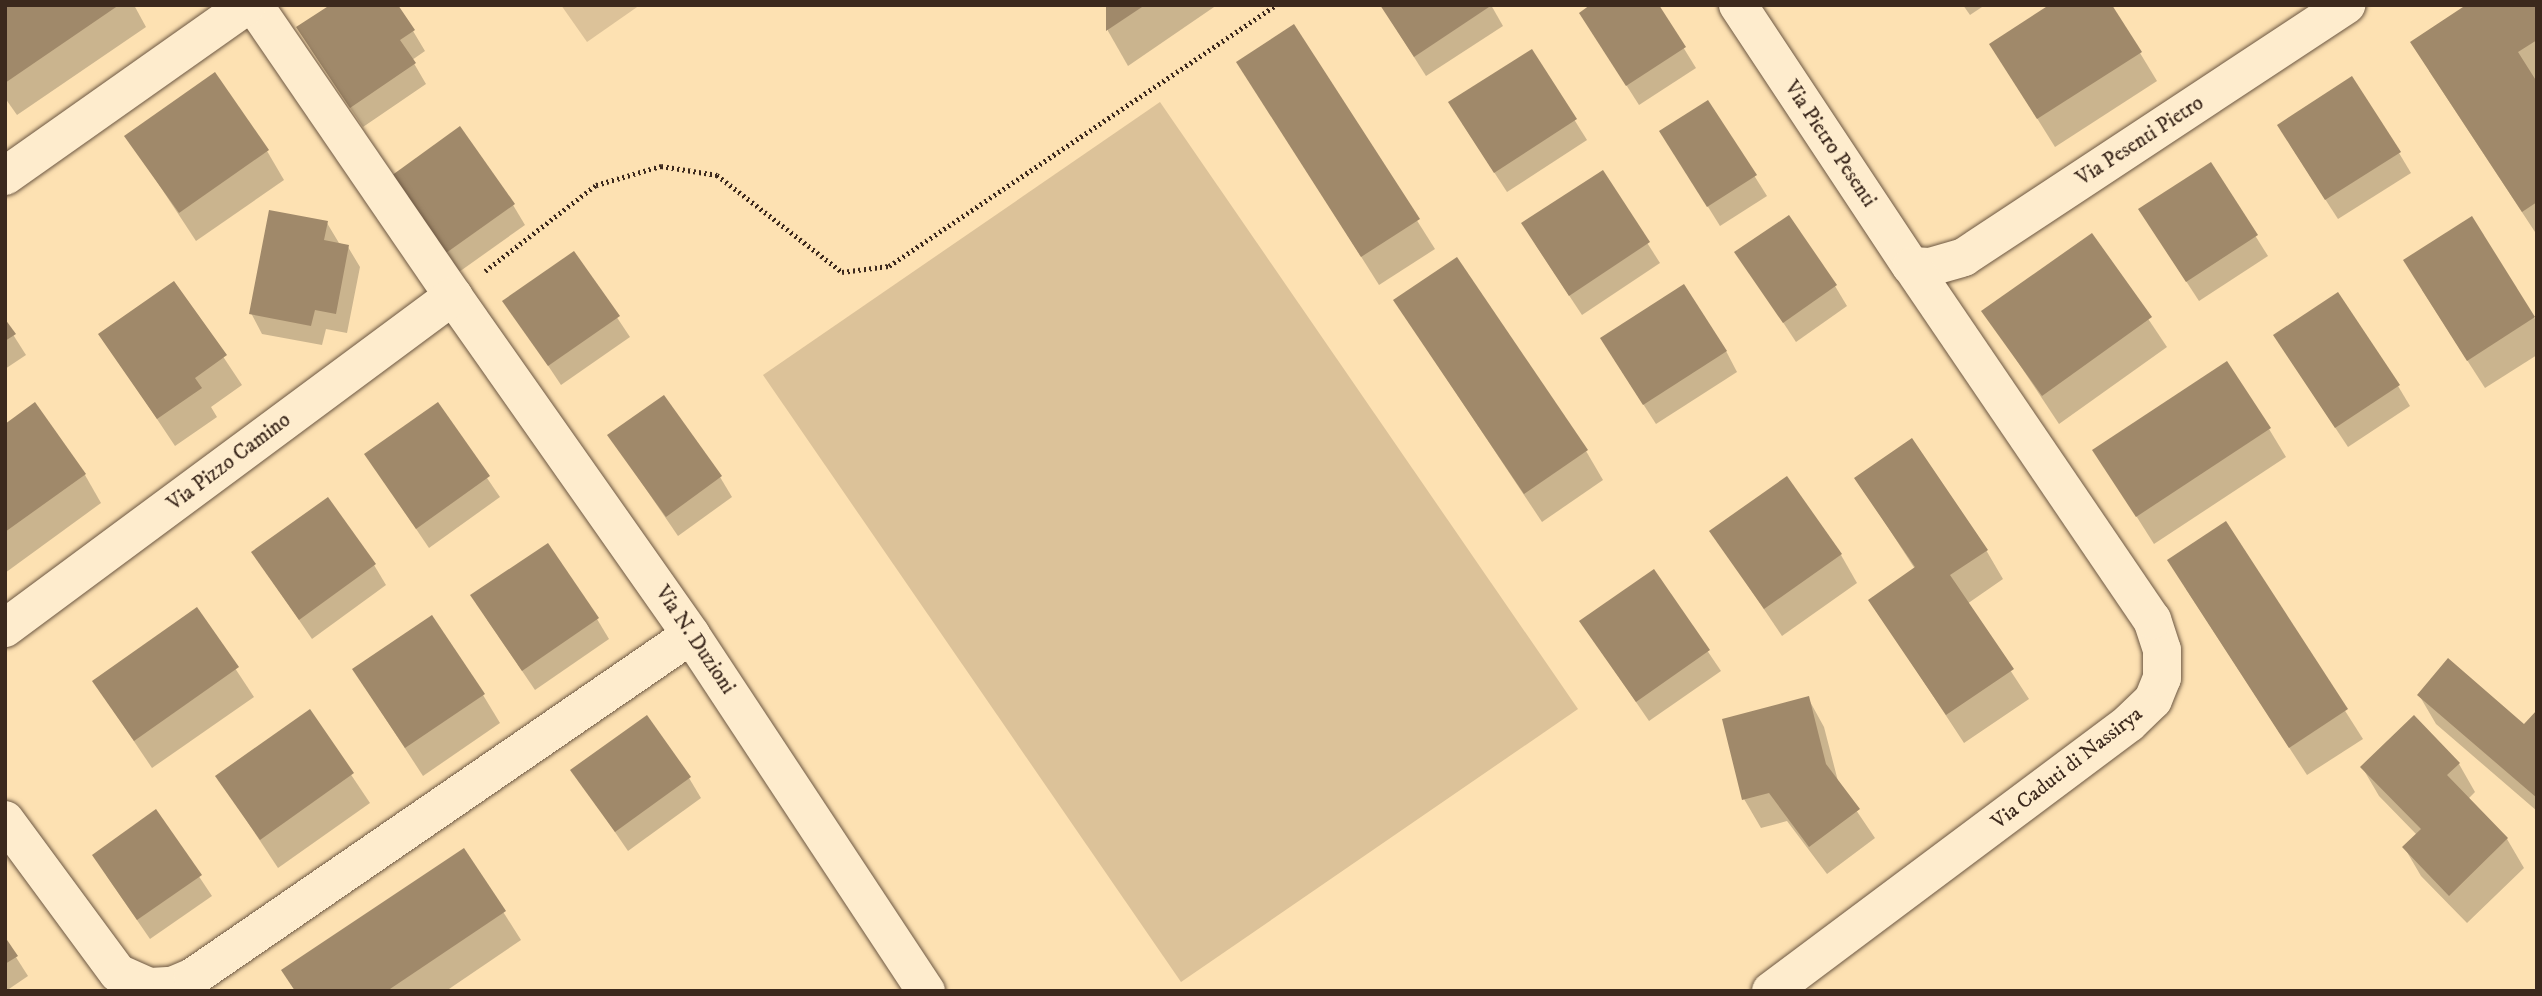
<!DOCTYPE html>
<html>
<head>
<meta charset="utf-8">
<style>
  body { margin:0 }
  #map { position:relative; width:2542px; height:996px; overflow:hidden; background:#fde1b2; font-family:"IM FELL DW Pica",serif }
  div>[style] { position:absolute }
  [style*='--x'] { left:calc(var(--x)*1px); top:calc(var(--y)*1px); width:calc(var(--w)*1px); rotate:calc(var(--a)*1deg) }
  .green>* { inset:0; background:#dcc299 }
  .shadow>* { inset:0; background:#0003 }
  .building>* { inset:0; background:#a0896a }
  .path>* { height:4.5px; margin-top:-2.25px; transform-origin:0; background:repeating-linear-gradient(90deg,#3c291d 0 2px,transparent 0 5.5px) }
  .roads { filter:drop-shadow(0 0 2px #6c5742) drop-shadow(0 0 2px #6c5742) }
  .minor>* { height:38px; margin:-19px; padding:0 19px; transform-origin:19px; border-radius:19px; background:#feeccd }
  span { translate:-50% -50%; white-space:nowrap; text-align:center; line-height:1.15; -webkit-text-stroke:5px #feeccd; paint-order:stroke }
  .street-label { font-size:21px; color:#3c291d }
  .frame { position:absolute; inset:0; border:7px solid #3c291d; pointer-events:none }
</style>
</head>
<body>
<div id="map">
  <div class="green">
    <div style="clip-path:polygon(561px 5px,640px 5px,587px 42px)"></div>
    <div style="clip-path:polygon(1160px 102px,1578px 709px,1181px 982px,763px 375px)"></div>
  </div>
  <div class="shadow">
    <div style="clip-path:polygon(5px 5px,134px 5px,146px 27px,17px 115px,5px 98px)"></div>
    <div style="clip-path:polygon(1108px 5px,1217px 5px,1128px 66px,1108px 31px)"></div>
    <div style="clip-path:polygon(1381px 5px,1491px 5px,1503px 26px,1426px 76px)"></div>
    <div style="clip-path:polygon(1657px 5px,1696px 68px,1639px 105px,1593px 33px)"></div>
    <div style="clip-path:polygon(1963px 5px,1985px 5px,1970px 15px)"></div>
    <div style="clip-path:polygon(2537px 5px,2537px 79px,2534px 81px,2537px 85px,2537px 235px,2429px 71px)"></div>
    <div style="clip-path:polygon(1294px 26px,1435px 249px,1379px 285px,1238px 62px)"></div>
    <div style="clip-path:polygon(413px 31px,425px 51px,412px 60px,426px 84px,363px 127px,310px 48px)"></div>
    <div style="clip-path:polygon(1991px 45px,2140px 53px,2157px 81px,2055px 147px)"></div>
    <div style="clip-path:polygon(1531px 51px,1587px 140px,1507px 192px,1462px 123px)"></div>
    <div style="clip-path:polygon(1708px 102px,1767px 196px,1720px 226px,1673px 151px)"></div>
    <div style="clip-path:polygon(127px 136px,267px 151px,284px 180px,196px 241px)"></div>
    <div style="clip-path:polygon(2290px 145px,2399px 153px,2411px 173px,2338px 219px)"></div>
    <div style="clip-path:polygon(2210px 164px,2268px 256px,2199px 301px,2152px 229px)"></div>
    <div style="clip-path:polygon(1602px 172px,1660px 263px,1582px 315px,1535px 244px)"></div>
    <div style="clip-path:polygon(405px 196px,513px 205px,525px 225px,459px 272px)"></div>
    <div style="clip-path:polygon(2471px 219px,2537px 322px,2537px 355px,2485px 388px,2422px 290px)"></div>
    <div style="clip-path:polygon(327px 223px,339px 243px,348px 247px,360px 267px,347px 333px,326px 329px,322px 345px,262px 334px,251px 313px)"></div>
    <div style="clip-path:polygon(2092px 235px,2167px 347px,2059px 424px,1984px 311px)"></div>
    <div style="clip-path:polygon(574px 253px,630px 337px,561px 385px,505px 301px)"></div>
    <div style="clip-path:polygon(1737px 253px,1835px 286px,1847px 306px,1796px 342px)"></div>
    <div style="clip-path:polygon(174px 283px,242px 385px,211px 407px,217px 417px,175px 446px,101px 335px)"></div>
    <div style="clip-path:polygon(1395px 301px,1586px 451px,1603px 480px,1542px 522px)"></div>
    <div style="clip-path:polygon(5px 322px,26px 355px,5px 369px)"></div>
    <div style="clip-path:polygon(1726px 351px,1737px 372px,1656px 424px,1614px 359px)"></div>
    <div style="clip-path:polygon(2287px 355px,2398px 386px,2410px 406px,2348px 447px)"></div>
    <div style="clip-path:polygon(437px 405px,500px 497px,429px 548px,366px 455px)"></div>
    <div style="clip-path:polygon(5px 426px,85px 475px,101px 503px,5px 573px)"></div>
    <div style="clip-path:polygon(2269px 429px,2286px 457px,2154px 544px,2095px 451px)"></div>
    <div style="clip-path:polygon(609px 435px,720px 477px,732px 497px,678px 536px)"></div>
    <div style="clip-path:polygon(1856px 478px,1986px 550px,2003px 579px,1967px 604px,2029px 699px,1964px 743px,1870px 600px,1915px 569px)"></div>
    <div style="clip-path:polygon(2226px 524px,2363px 739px,2307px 775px,2186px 589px)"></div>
    <div style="clip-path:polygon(1711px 531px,1841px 555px,1857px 583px,1782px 636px)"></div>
    <div style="clip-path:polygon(253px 553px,374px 565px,386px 585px,312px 639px)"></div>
    <div style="clip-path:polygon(1654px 572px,1721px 671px,1649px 721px,1581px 622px)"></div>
    <div style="clip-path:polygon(196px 609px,254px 697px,152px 768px,94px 682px)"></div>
    <div style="clip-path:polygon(484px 615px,597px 619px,609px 639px,535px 690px)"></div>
    <div style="clip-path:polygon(354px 670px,483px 695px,500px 723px,423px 776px)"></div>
    <div style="clip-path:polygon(2419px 695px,2524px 726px,2537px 712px,2537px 811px,2436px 724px)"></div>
    <div style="clip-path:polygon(1808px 698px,1824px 727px,1839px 785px,1875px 838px,1827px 874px,1787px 821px,1761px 828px,1744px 799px)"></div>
    <div style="clip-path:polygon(309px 712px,370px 803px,278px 868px,217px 776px)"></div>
    <div style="clip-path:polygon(2459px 764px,2475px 792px,2468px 799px,2507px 839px,2524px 868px,2467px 923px,2421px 876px,2404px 847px,2417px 835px,2379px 796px,2362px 767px)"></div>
    <div style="clip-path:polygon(573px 771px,689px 778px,701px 798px,628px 851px)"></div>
    <div style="clip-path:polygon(156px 812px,212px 896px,150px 939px,106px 875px)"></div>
    <div style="clip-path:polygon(464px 850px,521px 940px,446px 991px,295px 991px)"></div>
    <div style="clip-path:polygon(5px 940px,28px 976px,6px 991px,5px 991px)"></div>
  </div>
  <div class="building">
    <div style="clip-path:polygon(5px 5px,119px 5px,5px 83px)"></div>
    <div style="clip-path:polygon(330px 5px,398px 5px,415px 30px,400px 40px,416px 63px,350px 108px,296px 27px)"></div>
    <div style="clip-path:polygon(1106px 5px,1145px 5px,1106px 31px)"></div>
    <div style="clip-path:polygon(1380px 5px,1492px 5px,1414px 57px)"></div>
    <div style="clip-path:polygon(1590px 5px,1659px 5px,1686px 47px,1626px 86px,1579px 13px)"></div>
    <div style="clip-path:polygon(2049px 5px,2112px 5px,2142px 52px,2037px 119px,1989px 44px)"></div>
    <div style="clip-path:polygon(2466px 5px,2537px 5px,2537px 40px,2518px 52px,2537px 82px,2537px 202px,2522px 212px,2410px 42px)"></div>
    <div style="clip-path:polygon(1294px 24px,1420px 219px,1361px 257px,1236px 62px)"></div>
    <div style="clip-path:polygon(1532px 49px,1577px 119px,1494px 173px,1448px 102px)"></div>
    <div style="clip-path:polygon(215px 72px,269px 150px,179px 213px,124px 136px)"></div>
    <div style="clip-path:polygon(2352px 76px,2401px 152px,2325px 200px,2277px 125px)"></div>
    <div style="clip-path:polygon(1708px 100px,1757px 175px,1707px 207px,1659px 131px)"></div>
    <div style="clip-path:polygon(460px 126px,515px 204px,446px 253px,391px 176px)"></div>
    <div style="clip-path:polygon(2211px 162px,2258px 235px,2186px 282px,2138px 209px)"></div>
    <div style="clip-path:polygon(1603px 170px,1650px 242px,1569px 296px,1521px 223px)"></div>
    <div style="clip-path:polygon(269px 210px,328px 221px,324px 240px,349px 245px,336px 314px,315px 310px,311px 326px,249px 314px)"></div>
    <div style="clip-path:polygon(1789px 215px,1837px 285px,1783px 323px,1734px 252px)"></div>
    <div style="clip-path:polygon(2472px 216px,2535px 317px,2467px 361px,2403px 260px)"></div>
    <div style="clip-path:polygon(2092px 233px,2152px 317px,2042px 396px,1981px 311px)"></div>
    <div style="clip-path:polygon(574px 251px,620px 316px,548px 366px,502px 301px)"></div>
    <div style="clip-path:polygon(1457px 257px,1588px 450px,1524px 494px,1393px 300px)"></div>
    <div style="clip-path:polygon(174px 281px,227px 355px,195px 378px,202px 388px,157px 419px,98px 334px)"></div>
    <div style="clip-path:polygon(1684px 284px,1727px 351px,1643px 405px,1600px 338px)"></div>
    <div style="clip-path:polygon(2338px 292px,2400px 385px,2335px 428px,2273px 335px)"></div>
    <div style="clip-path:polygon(5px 319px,16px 334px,5px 341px)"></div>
    <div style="clip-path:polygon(2227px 361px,2271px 428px,2136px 517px,2092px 450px)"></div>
    <div style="clip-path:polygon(664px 395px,722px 476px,666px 517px,607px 435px)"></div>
    <div style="clip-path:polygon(35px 402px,86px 474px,5px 532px,5px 424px)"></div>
    <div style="clip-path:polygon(438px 402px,490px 476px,416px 529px,364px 454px)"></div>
    <div style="clip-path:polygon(1912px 438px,1988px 550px,1950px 575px,2014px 669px,1946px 715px,1868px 600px,1915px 567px,1854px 478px)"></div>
    <div style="clip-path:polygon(1787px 476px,1842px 554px,1764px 609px,1709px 531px)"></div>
    <div style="clip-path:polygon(328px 497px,376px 564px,299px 620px,251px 552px)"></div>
    <div style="clip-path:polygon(2226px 521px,2348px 709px,2289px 748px,2167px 560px)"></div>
    <div style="clip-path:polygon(548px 543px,599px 618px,522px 671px,470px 595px)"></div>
    <div style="clip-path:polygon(1654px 569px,1710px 650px,1636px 702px,1579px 621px)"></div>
    <div style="clip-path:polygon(197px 607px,239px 667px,134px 741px,92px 681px)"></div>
    <div style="clip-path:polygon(432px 615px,485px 694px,405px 748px,352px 669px)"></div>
    <div style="clip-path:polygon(2448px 658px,2524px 724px,2537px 710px,2537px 798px,2417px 695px)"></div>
    <div style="clip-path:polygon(1809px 696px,1826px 764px,1860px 809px,1809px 847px,1769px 793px,1742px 800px,1722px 719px)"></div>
    <div style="clip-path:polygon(310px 709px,354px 773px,260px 840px,215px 776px)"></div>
    <div style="clip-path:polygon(647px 715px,691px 777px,615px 832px,570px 770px)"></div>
    <div style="clip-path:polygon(2414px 715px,2460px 763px,2447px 775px,2508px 838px,2449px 896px,2402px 847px,2421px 829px,2360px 767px)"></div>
    <div style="clip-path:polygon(156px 809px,202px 875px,137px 920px,92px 855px)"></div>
    <div style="clip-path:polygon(464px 848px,506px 911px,387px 991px,295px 991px,281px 970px)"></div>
    <div style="clip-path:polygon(5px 937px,18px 956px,5px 964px)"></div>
  </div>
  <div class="path">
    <div style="--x:485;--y:271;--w:140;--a:-37.8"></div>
    <div style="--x:596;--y:185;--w:68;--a:-16.3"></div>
    <div style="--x:661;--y:166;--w:57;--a:9.1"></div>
    <div style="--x:717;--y:175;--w:158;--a:37.8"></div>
    <div style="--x:842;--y:272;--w:47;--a:-7.3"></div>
    <div style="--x:889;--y:266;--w:467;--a:-34"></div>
  </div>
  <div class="roads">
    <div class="minor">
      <div style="--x:254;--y:5;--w:353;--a:55.6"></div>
      <div style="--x:453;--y:296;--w:414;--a:54.9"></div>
      <div style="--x:691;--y:635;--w:427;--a:56.6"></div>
      <div style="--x:1738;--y:5;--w:313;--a:56.5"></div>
      <div style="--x:1911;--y:266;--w:19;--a:3"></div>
      <div style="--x:1930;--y:267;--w:35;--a:-16"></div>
      <div style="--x:1964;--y:257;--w:458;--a:-33.4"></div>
      <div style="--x:5;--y:176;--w:296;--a:-35.2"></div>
      <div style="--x:5;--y:628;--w:558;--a:-36.54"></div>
      <div style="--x:5;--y:820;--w:190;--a:53.6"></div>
      <div style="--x:118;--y:973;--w:35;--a:24"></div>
      <div style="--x:150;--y:987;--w:22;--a:-3"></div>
      <div style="--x:172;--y:986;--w:23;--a:-23"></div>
      <div style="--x:193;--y:977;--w:604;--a:-34.48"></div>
      <div style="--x:1771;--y:991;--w:447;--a:-36.8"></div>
      <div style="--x:2129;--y:723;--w:33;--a:-44"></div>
      <div style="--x:2153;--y:700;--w:24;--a:-68"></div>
      <div style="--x:2162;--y:678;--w:28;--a:-90"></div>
      <div style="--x:2162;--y:650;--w:32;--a:-108"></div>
      <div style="--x:2152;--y:620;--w:428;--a:-124.2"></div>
    </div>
  </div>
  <div class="street-label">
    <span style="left:2140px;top:141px;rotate:-33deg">Via Pesenti Pietro</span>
    <span style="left:1830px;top:144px;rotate:56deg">Via Pietro Pesenti</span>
    <span style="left:229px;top:462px;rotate:-37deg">Via Pizzo Camino</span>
    <span style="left:695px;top:640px;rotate:56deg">Via N. Duzioni</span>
    <span style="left:2067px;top:768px;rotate:-38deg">Via Caduti di Nassirya</span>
  </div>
  <div class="frame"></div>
</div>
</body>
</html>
